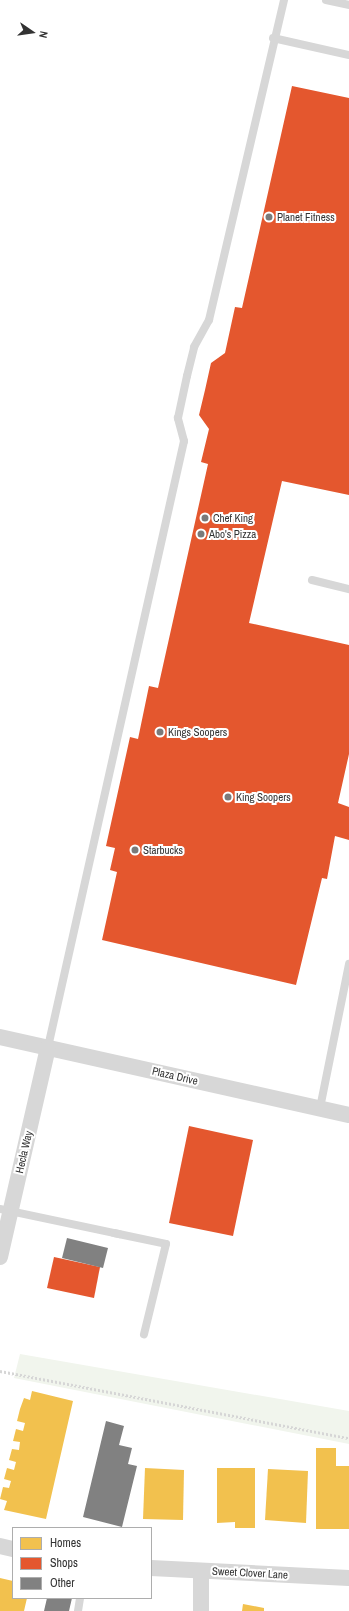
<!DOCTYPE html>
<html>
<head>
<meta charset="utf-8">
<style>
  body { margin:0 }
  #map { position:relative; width:349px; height:1611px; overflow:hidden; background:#fff; font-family:"Archivo Narrow",sans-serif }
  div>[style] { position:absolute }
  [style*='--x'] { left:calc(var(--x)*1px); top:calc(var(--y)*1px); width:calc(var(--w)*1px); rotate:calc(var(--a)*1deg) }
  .green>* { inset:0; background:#f1f5ed }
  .homes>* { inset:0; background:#f2c14e }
  .shops>* { inset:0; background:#e4572e }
  .building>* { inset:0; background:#818181 }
  .path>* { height:2.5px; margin-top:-1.25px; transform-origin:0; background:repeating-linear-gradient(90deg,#d6d6d6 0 2px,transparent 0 4px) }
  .lane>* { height:8px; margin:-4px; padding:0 4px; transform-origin:4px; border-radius:4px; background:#d7d7d7 }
  .street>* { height:16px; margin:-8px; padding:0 8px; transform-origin:8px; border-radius:8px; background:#d7d7d7 }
  .dots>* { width:11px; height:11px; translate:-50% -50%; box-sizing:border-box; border:2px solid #fff; border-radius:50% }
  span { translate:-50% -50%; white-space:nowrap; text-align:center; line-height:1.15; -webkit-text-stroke:4px #fff; paint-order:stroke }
  .poi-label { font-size:11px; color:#333 }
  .left { translate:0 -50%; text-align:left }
  .street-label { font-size:11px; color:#333 }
  .legend { position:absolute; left:12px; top:1527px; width:140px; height:72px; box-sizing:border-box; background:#fff; border:1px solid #adadad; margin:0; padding:5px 7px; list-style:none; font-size:12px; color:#333 }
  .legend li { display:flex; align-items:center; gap:8px; height:20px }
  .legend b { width:20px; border:1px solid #adadad }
  .north { position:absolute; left:12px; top:12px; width:40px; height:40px; -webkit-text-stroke:3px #fff; paint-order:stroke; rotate:103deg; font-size:11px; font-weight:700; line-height:16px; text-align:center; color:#333 }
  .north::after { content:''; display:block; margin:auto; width:14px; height:18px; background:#333; clip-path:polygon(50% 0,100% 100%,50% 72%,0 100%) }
</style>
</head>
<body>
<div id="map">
  <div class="green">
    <div style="clip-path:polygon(20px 1354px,349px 1411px,349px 1444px,14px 1378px)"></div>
  </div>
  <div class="homes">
    <div style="clip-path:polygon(32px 1391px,73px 1401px,46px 1519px,4px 1510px,7px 1501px,0 1499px,3px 1487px,9px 1488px,11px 1481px,4px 1479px,7px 1468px,14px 1470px,16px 1462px,9px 1460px,12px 1449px,19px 1450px,20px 1442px,13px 1441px,16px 1429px,23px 1431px,25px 1423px,17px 1421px,20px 1409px,24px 1398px,30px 1400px)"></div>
    <div style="clip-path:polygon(316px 1448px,336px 1448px,336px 1466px,349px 1466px,349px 1529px,316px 1529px)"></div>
    <div style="clip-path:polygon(145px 1468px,184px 1470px,183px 1520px,143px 1519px)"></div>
    <div style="clip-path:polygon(217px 1468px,255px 1468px,255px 1528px,235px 1528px,235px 1522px,217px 1523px)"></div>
    <div style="clip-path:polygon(268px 1469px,308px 1471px,306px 1523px,265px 1520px)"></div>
    <div style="clip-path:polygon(0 1578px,13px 1581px,13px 1598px,27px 1598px,24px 1611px,0 1611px)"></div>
    <div style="clip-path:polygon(243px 1604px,264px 1608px,264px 1611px,242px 1611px)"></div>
  </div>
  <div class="shops">
    <div style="clip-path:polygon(292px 86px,349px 98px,349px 495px,282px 481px,249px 623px,349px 645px,349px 754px,338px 803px,349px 807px,349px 840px,335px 836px,327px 879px,322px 878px,296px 985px,102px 940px,117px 872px,110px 870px,115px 848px,106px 846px,130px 737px,138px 739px,149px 686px,158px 688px,208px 464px,201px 462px,209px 429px,199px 415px,205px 390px,211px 363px,225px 353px,235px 307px,242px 308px)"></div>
    <div style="clip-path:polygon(189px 1126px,253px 1140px,233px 1236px,169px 1223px)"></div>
    <div style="clip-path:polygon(54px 1257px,100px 1267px,94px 1298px,47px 1288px)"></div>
  </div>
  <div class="building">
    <div style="clip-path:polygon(67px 1238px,108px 1248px,103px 1268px,62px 1258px)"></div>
    <div style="clip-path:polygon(106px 1421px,124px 1426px,119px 1445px,132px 1448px,128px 1464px,137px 1466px,122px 1527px,83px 1517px)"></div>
    <div style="clip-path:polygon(47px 1598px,72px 1598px,69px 1611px,44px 1611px)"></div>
  </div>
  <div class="path">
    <div style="--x:0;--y:1371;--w:355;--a:10.9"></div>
  </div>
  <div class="lane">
    <div style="--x:326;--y:0;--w:24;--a:12"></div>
    <div style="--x:273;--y:38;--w:78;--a:12.6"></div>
    <div style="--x:312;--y:580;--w:38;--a:14"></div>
    <div style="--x:48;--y:1047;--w:621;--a:-77.35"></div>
    <div style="--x:184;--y:441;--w:24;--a:-105"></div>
    <div style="--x:178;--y:418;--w:43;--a:-77.9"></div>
    <div style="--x:187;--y:376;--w:30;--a:-76"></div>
    <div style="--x:194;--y:347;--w:31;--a:-61"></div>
    <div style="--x:209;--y:320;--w:329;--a:-76.8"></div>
    <div style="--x:320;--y:1108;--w:147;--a:-78.6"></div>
    <div style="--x:0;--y:1209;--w:122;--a:11.9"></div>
    <div style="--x:114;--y:1233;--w:53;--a:11.9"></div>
    <div style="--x:166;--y:1244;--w:93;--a:103.7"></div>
    <div style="--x:78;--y:1611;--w:13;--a:-81"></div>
  </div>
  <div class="street">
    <div style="--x:0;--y:1037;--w:358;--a:12.6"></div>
    <div style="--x:0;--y:1257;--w:215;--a:-77.1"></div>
    <div style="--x:0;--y:1546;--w:13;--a:13"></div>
    <div style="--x:151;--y:1568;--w:198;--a:2.9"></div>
    <div style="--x:201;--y:1611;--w:40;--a:-90"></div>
  </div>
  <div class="dots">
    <div style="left:269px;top:217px;background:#7a7a7a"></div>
    <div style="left:205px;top:518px;background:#7a7a7a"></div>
    <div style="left:201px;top:534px;background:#7a7a7a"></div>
    <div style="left:160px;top:732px;background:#7a7a7a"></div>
    <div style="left:228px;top:797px;background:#7a7a7a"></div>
    <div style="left:135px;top:850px;background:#7a7a7a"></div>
  </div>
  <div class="poi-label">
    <span class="left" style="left:277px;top:217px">Planet Fitness</span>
    <span class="left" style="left:213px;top:518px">Chef King</span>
    <span class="left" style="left:209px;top:534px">Abo's Pizza</span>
    <span class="left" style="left:168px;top:732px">Kings Soopers</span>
    <span class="left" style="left:236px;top:797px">King Soopers</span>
    <span class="left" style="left:143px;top:850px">Starbucks</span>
  </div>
  <div class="street-label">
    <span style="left:175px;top:1076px;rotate:13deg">Plaza Drive</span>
    <span style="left:24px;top:1152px;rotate:-77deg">Hecla Way</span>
    <span style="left:250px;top:1573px;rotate:3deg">Sweet Clover Lane</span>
  </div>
  <ul class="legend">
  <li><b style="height:11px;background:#f2c14e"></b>Homes</li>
  <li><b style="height:11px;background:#e4572e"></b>Shops</li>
  <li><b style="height:11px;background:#818181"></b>Other</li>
  </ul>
  <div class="north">N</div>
</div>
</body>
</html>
